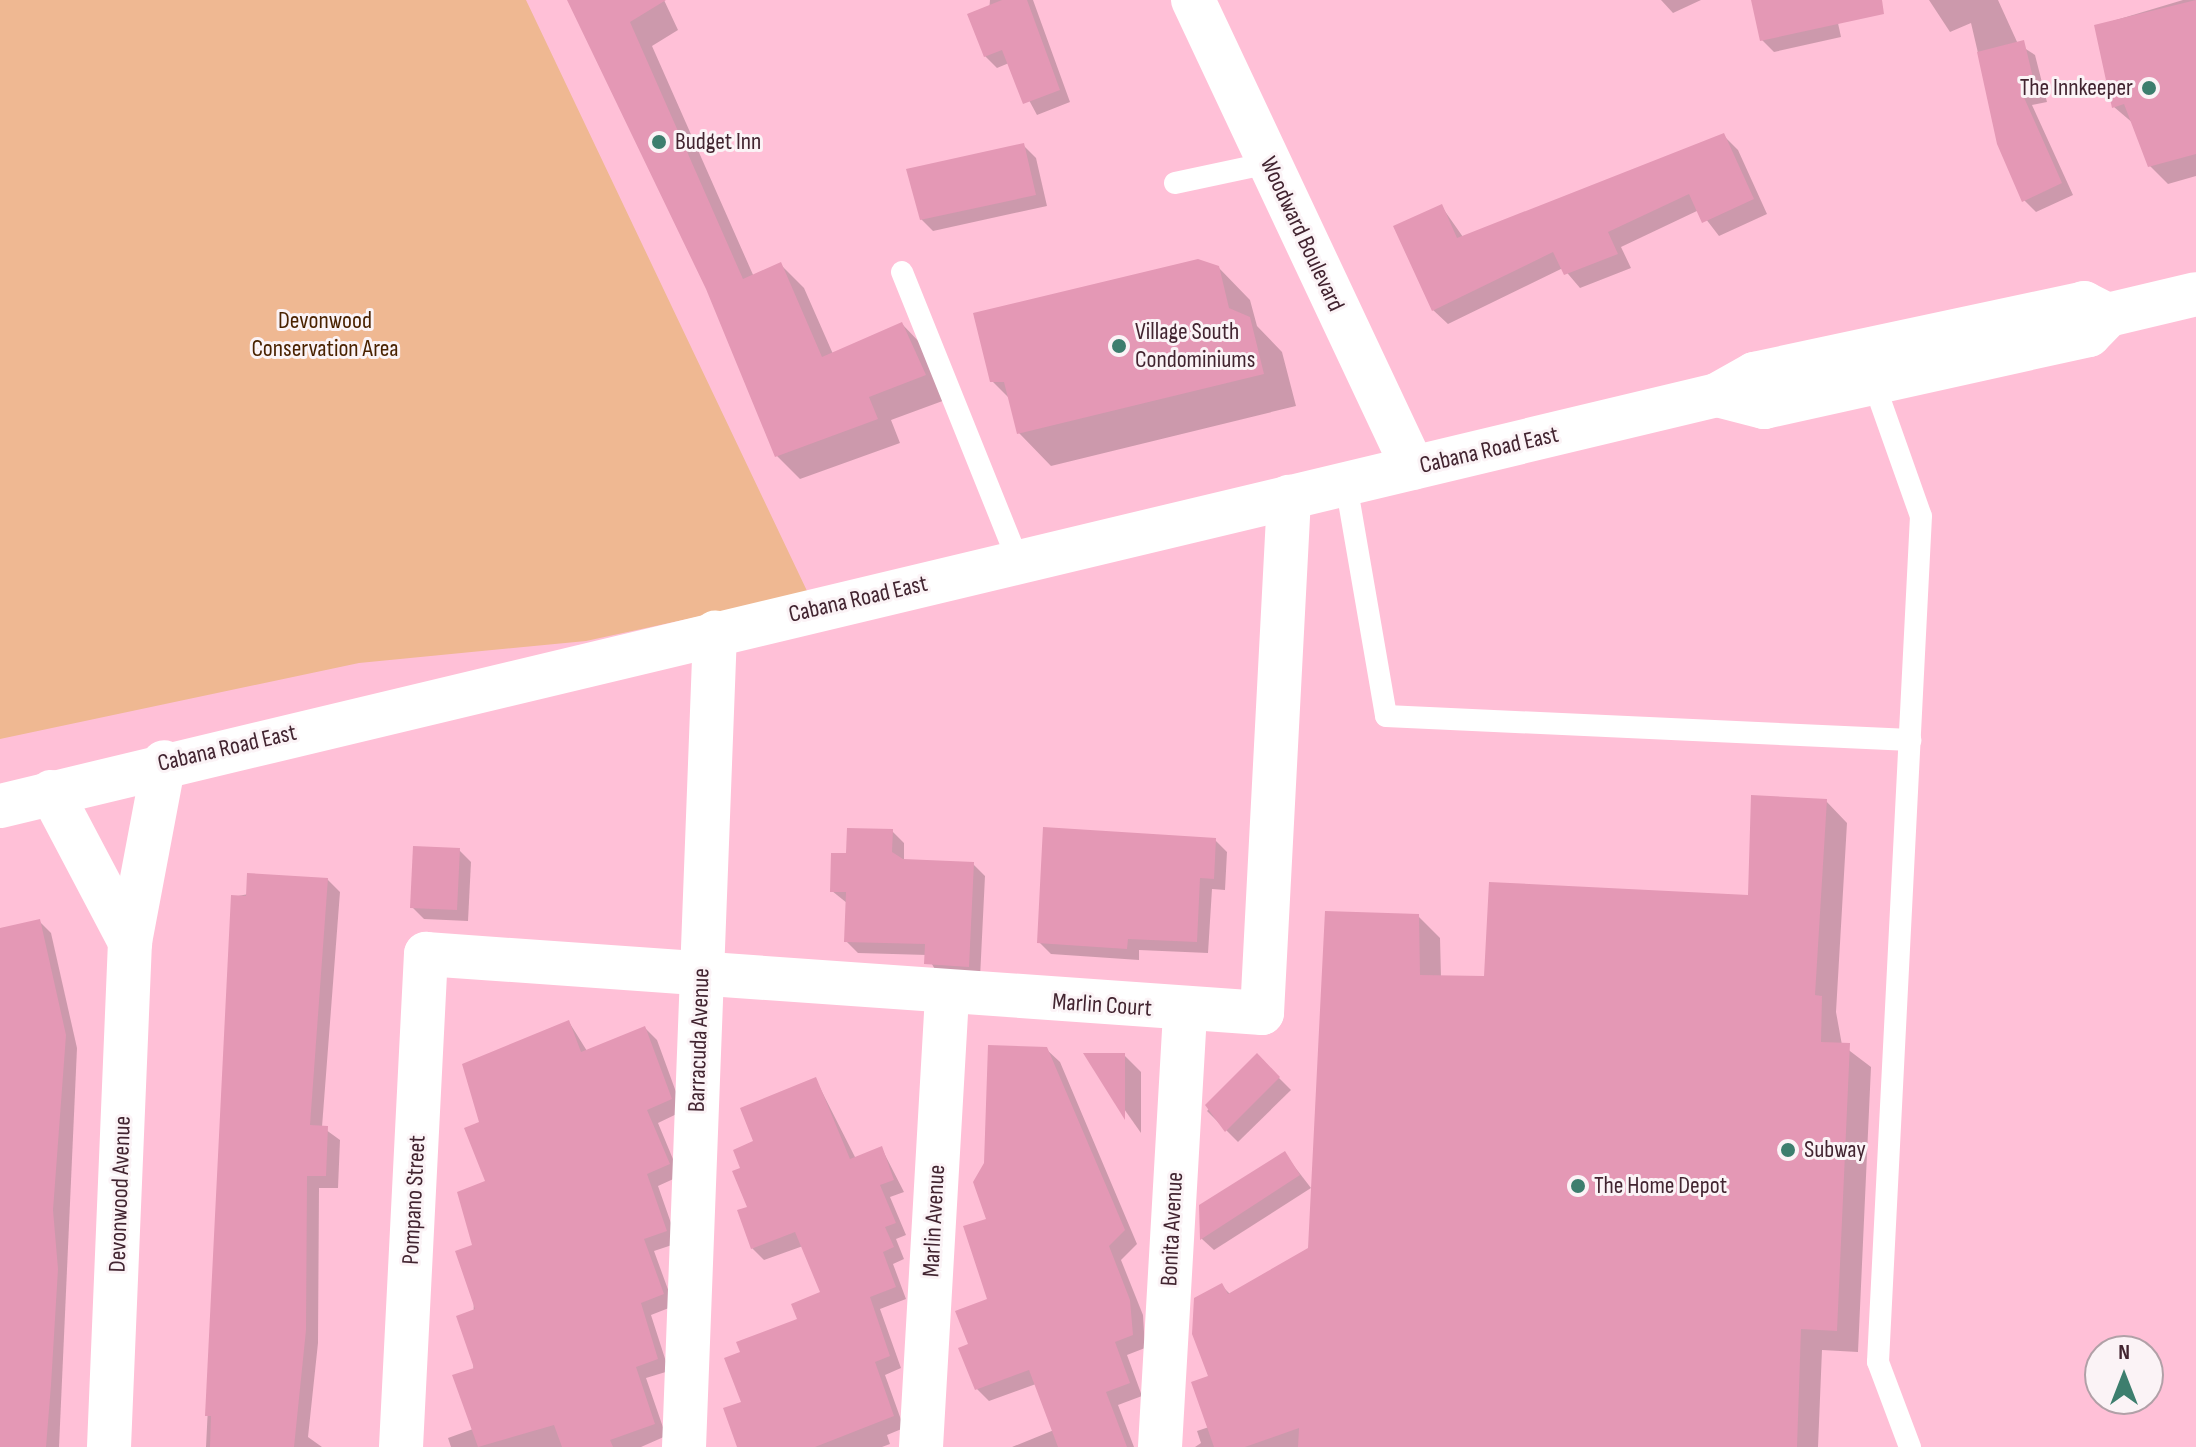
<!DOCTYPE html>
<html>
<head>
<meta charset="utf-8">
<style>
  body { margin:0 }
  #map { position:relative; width:2196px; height:1447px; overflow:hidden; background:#ffc0d7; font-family:"Sofia Sans Condensed",sans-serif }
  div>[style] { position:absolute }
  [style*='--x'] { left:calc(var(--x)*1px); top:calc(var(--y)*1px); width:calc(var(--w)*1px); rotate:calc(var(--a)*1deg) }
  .green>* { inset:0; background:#efb892 }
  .shadow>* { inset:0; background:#0003 }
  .building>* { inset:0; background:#e498b5 }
  .service>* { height:22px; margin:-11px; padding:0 11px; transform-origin:11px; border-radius:11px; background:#fff }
  .minor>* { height:44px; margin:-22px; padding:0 22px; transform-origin:22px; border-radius:22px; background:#fff }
  .secondary>* { height:44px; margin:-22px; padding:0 22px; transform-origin:22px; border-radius:22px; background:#fff }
  .dots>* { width:22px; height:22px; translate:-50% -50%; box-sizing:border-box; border:4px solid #fbf3f6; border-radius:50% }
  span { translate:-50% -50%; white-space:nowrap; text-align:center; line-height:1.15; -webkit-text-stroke:6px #fbf3f6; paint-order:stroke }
  .poi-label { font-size:24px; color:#422430 }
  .right { translate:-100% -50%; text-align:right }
  .left { translate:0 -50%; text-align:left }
  .street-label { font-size:24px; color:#422430 }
  .park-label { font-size:24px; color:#492200 }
  .north { position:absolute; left:2084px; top:1335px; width:80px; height:80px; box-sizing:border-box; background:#fbf3f6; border:2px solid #b1a0a7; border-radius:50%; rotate:0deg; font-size:22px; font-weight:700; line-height:32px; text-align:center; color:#422430 }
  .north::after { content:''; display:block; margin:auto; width:28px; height:36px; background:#3d7e6e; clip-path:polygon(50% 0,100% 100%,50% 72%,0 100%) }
</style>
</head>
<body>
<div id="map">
  <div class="green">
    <div style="clip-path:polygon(0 0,526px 0,808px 593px,586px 641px,359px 663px,0 739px)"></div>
  </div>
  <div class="shadow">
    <div style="clip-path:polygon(570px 0,664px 0,678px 30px,652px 46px,754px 277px,781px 265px,804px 288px,833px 354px,902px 324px,925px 348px,948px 399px,891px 420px,900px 443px,800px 479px,777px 456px,708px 288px)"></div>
    <div style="clip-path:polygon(990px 0,1033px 0,1070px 102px,1037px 115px,1009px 63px,997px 68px,985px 56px)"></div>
    <div style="clip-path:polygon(1661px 0,1701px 0,1673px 13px)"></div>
    <div style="clip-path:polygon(1753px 0,1833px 0,1841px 37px,1774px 52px,1762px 40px)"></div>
    <div style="clip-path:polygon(1929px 0,1998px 0,2018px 44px,2035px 55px,2047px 102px,2032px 105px,2073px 195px,2036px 212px,2024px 200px,1999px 143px,1971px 23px,1950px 32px)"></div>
    <div style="clip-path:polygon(2183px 0,2196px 0,2196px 176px,2168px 184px,2150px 166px,2134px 124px,2114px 107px,2096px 26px)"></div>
    <div style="clip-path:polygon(1723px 135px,1738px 150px,1767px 214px,1719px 236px,1699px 210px,1621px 247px,1631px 268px,1580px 288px,1563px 268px,1448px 324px,1433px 310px,1442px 207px,1463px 237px)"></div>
    <div style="clip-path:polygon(1024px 146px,1036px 158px,1047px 206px,933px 231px,921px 219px)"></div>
    <div style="clip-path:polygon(1218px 267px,1250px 300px,1257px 326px,1282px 352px,1296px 406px,1051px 466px,1019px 433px,1011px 400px,992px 381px)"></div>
    <div style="clip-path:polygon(1826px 801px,1847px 823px,1836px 1012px,1842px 1045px,1871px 1067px,1858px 1352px,1822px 1350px,1818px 1447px,1195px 1447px,1201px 1443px,1197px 1431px,1209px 1427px,1221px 1285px,1231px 1295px,1310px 1250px,1418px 916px,1440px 938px,1441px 977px,1486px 978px,1750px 897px)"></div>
    <div style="clip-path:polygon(892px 831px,904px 843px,904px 861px,973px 864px,985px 876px,980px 978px,938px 975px,927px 955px,858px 953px,846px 941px,847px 903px,832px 891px,848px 856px)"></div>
    <div style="clip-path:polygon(1215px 840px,1227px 852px,1225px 890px,1212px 889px,1208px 953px,1139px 950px,1139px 960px,1051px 954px,1039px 942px)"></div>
    <div style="clip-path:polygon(459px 850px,471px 862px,468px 921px,424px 919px,412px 907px)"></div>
    <div style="clip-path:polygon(327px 879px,340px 892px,322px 1127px,340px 1140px,338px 1188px,319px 1188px,318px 1343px,308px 1437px,322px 1447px,206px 1447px,233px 897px)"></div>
    <div style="clip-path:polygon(39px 921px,51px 933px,77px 1048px,59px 1447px,0 1447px,0 931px)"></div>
    <div style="clip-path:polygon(569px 1022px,587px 1051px,645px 1028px,657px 1040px,683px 1111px,658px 1123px,680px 1176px,658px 1186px,678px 1243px,654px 1251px,674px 1306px,651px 1315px,669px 1371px,646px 1378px,666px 1436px,641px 1447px,451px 1447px,448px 1438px,473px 1429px,474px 1246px,488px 1182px,482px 1123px)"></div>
    <div style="clip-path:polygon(1046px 1049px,1060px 1062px,1137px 1244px,1121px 1260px,1143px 1315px,1145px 1348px,1127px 1355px,1142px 1396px,1118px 1405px,1134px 1447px,1012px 1447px,1054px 1430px,1036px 1384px,989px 1401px,976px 1388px,970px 1345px,989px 1300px,989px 1220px)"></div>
    <div style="clip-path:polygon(1086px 1055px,1124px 1055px,1141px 1072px,1141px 1133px)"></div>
    <div style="clip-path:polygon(1257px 1056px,1291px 1090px,1238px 1142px,1207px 1111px)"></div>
    <div style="clip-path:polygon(816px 1080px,856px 1159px,882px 1149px,904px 1192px,890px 1197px,906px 1235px,896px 1239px,904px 1259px,893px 1264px,906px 1299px,880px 1309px,901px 1368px,885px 1375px,904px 1428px,887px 1435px,890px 1444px,882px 1447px,739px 1447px,744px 1403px,823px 1293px,803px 1246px,764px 1260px,752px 1248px,743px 1169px,756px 1142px)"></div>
    <div style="clip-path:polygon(1284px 1153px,1311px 1188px,1214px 1250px,1202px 1239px,1201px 1206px)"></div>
  </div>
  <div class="building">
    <div style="clip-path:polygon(567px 0,666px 0,630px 22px,743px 279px,781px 262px,822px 357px,902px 322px,926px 375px,869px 397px,878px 419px,775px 457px,706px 289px)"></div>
    <div style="clip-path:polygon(1002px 0,1027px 0,1060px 90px,1023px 104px,1002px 50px,984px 57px,967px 14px)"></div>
    <div style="clip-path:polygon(1751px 0,1882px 0,1884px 14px,1760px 41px)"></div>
    <div style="clip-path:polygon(2196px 0,2196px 154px,2148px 167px,2124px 104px,2112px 108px,2094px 25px)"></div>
    <div style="clip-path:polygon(2024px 40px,2036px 90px,2022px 93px,2062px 183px,2022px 202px,1997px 144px,1977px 52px)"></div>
    <div style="clip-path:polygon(1724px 133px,1754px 199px,1702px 223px,1689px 194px,1608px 232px,1618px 254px,1564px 275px,1553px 252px,1432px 311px,1393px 226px,1442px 204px,1457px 238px)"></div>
    <div style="clip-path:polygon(1024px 143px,1036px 195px,920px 220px,906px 169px)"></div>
    <div style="clip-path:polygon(1198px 259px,1219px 266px,1229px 308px,1250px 317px,1264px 374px,1017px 434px,1004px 382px,990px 382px,973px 313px)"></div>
    <div style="clip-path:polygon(1751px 795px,1827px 799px,1815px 995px,1822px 996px,1821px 1042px,1850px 1043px,1837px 1331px,1801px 1329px,1797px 1447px,1298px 1447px,1299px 1428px,1245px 1447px,1214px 1447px,1191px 1382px,1208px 1376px,1192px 1334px,1194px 1298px,1222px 1283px,1228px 1294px,1308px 1248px,1325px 911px,1419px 914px,1420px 975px,1484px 976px,1489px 882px,1748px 895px)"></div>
    <div style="clip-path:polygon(1043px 827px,1216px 838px,1214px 879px,1200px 878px,1197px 942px,1128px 939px,1127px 949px,1037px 943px)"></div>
    <div style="clip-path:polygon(847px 828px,893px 829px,892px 852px,903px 859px,974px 862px,969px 967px,924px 964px,925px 944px,844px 942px,846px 892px,830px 892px,831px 853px,846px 853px)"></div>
    <div style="clip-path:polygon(413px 846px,460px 848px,457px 910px,410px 908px)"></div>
    <div style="clip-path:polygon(247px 873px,328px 878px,310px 1125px,328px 1126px,326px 1176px,307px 1176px,306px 1330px,294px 1447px,210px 1447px,211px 1416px,205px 1416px,231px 895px,246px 896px)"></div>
    <div style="clip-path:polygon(40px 919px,66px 1035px,53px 1210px,58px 1269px,51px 1385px,46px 1447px,0 1447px,0 928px)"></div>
    <div style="clip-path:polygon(569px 1020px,581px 1052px,645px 1026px,672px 1099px,647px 1110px,670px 1164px,647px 1174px,667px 1231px,644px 1239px,664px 1294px,641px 1303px,658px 1359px,636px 1367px,655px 1424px,610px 1440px,613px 1447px,562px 1447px,554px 1425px,478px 1447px,452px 1375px,474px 1368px,456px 1316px,475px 1309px,455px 1251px,472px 1245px,457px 1192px,485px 1181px,464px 1128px,479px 1122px,462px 1064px)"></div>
    <div style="clip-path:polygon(988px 1045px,1047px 1047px,1125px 1230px,1109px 1246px,1130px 1300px,1133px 1335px,1115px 1342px,1130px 1383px,1106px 1392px,1127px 1447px,1058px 1447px,1029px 1370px,975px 1390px,958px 1348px,968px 1344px,955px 1311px,987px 1299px,963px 1226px,986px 1219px,973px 1182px,984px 1163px)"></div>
    <div style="clip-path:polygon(1083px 1053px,1125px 1053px,1125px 1120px)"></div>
    <div style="clip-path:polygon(1257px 1053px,1280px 1077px,1225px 1132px,1205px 1105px)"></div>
    <div style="clip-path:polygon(816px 1077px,850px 1159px,882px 1146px,894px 1180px,880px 1185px,896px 1223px,885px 1227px,894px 1247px,883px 1252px,896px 1287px,870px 1297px,890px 1356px,875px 1362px,894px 1416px,815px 1447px,737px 1447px,723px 1408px,741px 1402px,724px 1358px,740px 1352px,736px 1342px,797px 1319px,791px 1304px,820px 1292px,795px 1232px,751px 1249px,737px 1210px,747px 1207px,732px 1171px,740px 1168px,733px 1150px,753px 1141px,740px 1108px)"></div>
    <div style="clip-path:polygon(1285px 1151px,1300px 1175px,1200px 1240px,1199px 1205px)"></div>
  </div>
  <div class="service">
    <div style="--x:1175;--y:183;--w:96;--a:-12"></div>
    <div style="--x:902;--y:272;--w:311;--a:68.1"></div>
    <div style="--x:1872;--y:378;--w:146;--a:70.5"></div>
    <div style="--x:1921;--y:516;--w:847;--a:92.91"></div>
    <div style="--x:1878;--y:1362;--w:91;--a:69.4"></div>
    <div style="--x:1346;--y:484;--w:235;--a:80.2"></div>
    <div style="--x:1386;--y:716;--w:525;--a:2.62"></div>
  </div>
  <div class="minor">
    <div style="--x:1193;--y:0;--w:517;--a:64.82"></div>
    <div style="--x:51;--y:792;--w:170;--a:62.2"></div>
    <div style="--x:109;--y:1447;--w:505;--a:-87.62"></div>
    <div style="--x:130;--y:942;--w:183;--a:-79.3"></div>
    <div style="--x:401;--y:1447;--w:494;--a:-87.1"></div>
    <div style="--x:426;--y:954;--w:838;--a:4.04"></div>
    <div style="--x:1262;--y:1013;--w:517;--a:-87"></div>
    <div style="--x:684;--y:1447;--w:815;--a:-87.82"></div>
    <div style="--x:921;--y:1447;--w:453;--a:-86.7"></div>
    <div style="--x:1160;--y:1447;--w:437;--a:-86.7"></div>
  </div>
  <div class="secondary">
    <div style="--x:1717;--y:395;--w:49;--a:14.3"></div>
    <div style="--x:1764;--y:407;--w:333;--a:-12.5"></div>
    <div style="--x:2089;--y:335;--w:28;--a:-46"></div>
    <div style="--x:2108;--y:315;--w:90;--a:-13.4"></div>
    <div style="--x:0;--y:806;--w:1766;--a:-13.46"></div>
    <div style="--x:1717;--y:395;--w:43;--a:-29.6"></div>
    <div style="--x:1754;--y:374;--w:338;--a:-12.1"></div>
    <div style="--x:2084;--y:303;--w:27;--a:27"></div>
  </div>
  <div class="dots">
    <div style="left:2149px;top:88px;background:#3d7e6e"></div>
    <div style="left:659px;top:142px;background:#3d7e6e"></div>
    <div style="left:1119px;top:346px;background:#3d7e6e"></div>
    <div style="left:1788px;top:1150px;background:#3d7e6e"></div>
    <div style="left:1578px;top:1186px;background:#3d7e6e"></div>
  </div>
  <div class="poi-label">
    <span class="right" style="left:2133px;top:88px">The Innkeeper</span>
    <span class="left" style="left:675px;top:142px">Budget Inn</span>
    <span class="left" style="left:1135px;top:346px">Village South<br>Condominiums</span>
    <span class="left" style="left:1804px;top:1150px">Subway</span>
    <span class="left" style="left:1594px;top:1186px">The Home Depot</span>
  </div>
  <div class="street-label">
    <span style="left:1302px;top:234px;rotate:65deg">Woodward Boulevard</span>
    <span style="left:1489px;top:450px;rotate:-13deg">Cabana Road East</span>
    <span style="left:858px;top:599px;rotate:-13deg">Cabana Road East</span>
    <span style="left:227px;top:748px;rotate:-13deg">Cabana Road East</span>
    <span style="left:1102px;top:1005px;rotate:4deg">Marlin Court</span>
    <span style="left:699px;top:1040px;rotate:-88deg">Barracuda Avenue</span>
    <span style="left:120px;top:1194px;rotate:-88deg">Devonwood Avenue</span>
    <span style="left:414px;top:1200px;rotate:-87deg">Pompano Street</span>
    <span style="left:934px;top:1221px;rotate:-87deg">Marlin Avenue</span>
    <span style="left:1172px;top:1229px;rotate:-87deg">Bonita Avenue</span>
  </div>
  <div class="park-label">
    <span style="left:325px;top:335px">Devonwood<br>Conservation Area</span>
  </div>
  <div class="north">N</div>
</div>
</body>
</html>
